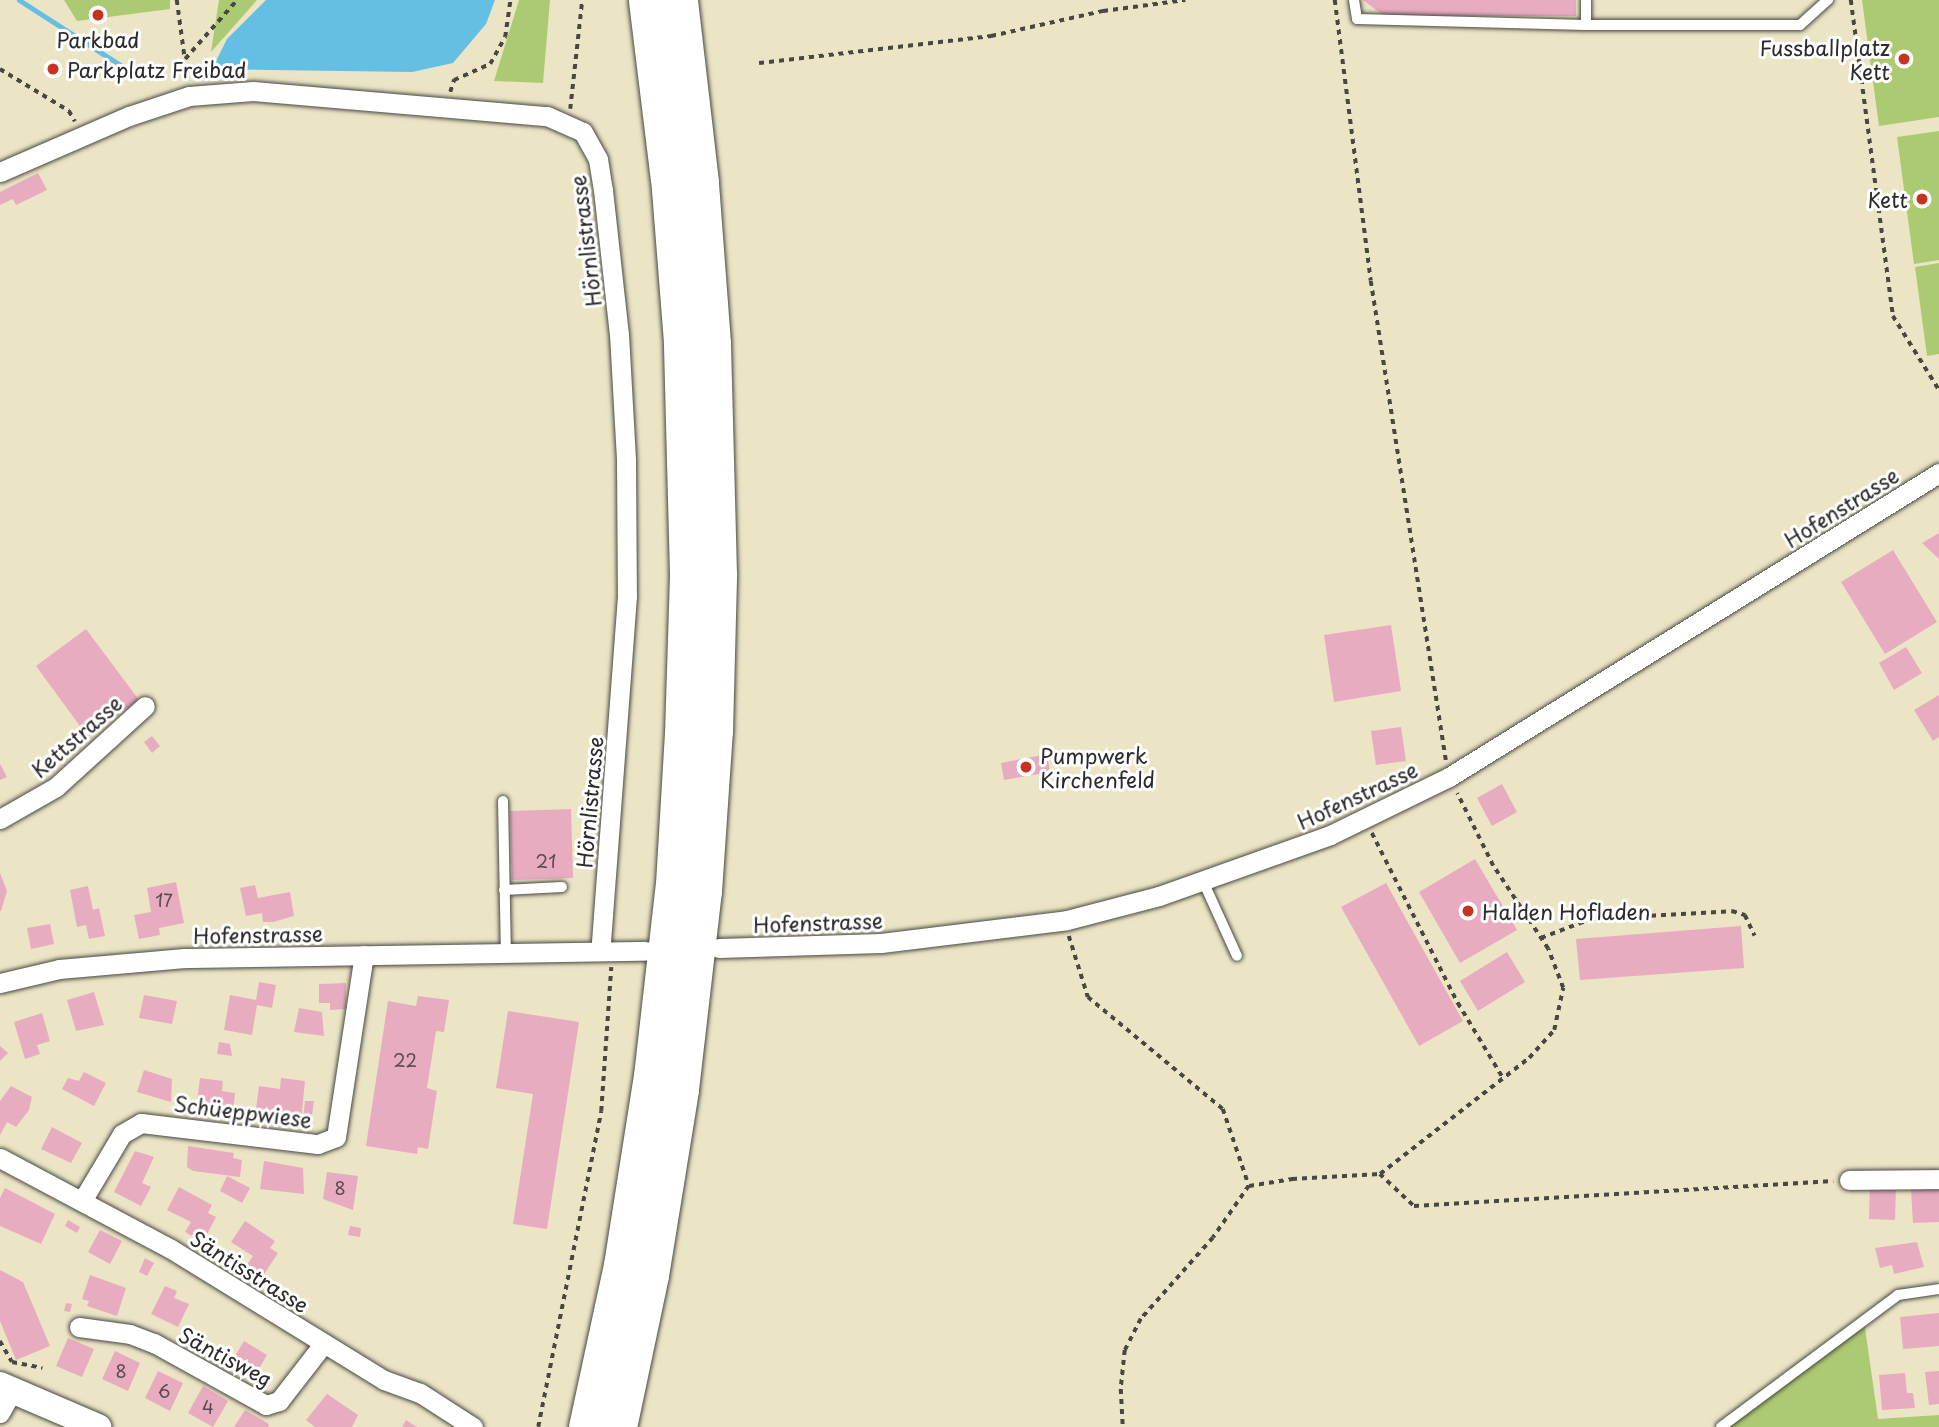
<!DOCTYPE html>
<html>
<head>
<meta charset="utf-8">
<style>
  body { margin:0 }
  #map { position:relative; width:1939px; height:1427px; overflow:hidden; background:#ebe5c5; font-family:"Playpen Sans",sans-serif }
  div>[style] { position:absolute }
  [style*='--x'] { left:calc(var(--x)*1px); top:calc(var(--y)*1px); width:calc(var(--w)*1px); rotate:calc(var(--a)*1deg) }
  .green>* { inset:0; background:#acca72 }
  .water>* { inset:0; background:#65bfe2 }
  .stream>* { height:5px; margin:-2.5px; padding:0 2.5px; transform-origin:2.5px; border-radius:2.5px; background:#65bfe2 }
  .building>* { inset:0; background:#e8acc0 }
  .path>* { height:3.5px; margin-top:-1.75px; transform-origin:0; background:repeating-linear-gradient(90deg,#484742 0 5px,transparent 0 10px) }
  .roads { filter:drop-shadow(0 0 2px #484742) drop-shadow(0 0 2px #484742) }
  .lane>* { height:10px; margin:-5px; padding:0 5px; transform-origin:5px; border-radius:5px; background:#fff }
  .street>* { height:19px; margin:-9.5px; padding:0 9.5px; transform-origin:9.5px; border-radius:9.5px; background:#fff }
  .secondary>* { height:26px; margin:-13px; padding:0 13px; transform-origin:13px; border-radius:13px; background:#fff }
  .highway>* { height:35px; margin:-17.5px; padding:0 17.5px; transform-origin:17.5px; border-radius:17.5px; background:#fff }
  .dots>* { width:19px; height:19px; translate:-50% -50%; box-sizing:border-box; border:4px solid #fff; border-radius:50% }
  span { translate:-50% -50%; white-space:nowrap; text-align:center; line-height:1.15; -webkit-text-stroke:6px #fff; paint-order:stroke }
  .number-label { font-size:18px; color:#5a4b50 }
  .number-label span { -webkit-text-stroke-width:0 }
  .poi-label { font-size:21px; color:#2b2b2b }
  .right { translate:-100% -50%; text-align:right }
  .left { translate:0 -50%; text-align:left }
  .street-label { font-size:21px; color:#2b2b2b }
</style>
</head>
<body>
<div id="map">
  <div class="green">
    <div style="clip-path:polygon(64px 0,170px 0,170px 9px,77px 21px)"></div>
    <div style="clip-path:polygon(219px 0,257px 0,211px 52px)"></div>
    <div style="clip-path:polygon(519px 0,550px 0,543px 83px,494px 81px)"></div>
    <div style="clip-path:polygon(1862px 0,1939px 0,1939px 117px,1879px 126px)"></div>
    <div style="clip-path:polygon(1939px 131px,1939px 260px,1914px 264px,1897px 137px)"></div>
    <div style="clip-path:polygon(1939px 263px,1939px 354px,1927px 356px,1915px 267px)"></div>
    <div style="clip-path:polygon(1864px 1321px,1878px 1419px,1939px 1415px,1939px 1427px,1721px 1427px)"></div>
  </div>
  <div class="water">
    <div style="clip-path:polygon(266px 0,495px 0,486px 24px,453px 63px,412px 72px,212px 69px,227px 39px)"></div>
  </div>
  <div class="stream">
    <div style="--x:19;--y:0;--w:126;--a:32.7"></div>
  </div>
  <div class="building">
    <div style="clip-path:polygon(1363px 0,1576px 0,1576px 16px,1384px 16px)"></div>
    <div style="clip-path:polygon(38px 173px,47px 190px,16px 205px,13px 199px,0 205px,0 192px)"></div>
    <div style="clip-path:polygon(1939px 533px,1939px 559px,1922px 543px)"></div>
    <div style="clip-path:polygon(1893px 550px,1937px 622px,1885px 654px,1841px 582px)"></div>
    <div style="clip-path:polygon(1391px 625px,1401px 691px,1334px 702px,1324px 635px)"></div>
    <div style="clip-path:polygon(86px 629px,139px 700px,88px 737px,36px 666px)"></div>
    <div style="clip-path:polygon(1906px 647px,1922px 673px,1894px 690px,1879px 663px)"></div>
    <div style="clip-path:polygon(1939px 695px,1939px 737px,1933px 741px,1914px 710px)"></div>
    <div style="clip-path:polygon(1401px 727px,1406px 761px,1376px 765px,1371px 731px)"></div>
    <div style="clip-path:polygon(152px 736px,160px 746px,152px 753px,144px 742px)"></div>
    <div style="clip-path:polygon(1047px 754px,1050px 772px,1004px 780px,1001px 763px)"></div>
    <div style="clip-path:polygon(0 764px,7px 777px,0 780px)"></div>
    <div style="clip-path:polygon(1502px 784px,1517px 812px,1492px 826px,1477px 798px)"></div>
    <div style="clip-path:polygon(571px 809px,573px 878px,512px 880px,510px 811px)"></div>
    <div style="clip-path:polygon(1475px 859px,1517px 930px,1460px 963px,1419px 892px)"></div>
    <div style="clip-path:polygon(0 873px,7px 891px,1px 911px,0 911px)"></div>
    <div style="clip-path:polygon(176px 882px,184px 923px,159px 928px,160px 935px,139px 939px,134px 915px,151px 912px,147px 888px)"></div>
    <div style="clip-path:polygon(1386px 883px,1463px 1021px,1419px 1046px,1341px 907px)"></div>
    <div style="clip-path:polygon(255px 885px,258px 898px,290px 892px,294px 916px,273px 922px,263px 922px,262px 913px,246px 916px,240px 888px)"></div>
    <div style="clip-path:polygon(88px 886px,93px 910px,99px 908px,105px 936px,89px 939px,86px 925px,77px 927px,70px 890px)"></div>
    <div style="clip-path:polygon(50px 924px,54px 944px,31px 949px,27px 928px)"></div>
    <div style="clip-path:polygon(1741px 926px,1744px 968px,1580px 980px,1576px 939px)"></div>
    <div style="clip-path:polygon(1507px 952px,1525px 982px,1478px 1011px,1460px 981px)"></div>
    <div style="clip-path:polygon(259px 982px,276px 985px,272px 1008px,257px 1005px,252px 1035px,224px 1030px,230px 995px,256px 1000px)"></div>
    <div style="clip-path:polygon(346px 983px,346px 1009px,330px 1010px,330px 1003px,319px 1003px,319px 984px)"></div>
    <div style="clip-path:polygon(94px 992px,104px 1025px,76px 1031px,67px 1000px)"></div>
    <div style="clip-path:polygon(144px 995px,177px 1001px,172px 1024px,139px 1018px)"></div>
    <div style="clip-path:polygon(418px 996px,449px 1000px,444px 1032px,436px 1031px,427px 1088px,437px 1091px,428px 1149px,418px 1147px,417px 1154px,366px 1146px,388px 1001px,416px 1006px)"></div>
    <div style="clip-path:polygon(299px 1008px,322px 1012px,324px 1036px,294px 1032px)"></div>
    <div style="clip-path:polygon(508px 1011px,579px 1022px,547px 1229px,513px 1224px,533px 1094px,496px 1088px)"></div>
    <div style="clip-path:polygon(42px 1013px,50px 1041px,37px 1045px,40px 1054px,25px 1059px,14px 1022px)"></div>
    <div style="clip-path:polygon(219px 1042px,230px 1044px,232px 1056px,217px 1054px)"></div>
    <div style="clip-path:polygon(0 1046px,8px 1053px,0 1061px)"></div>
    <div style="clip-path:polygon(144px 1070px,172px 1079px,171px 1102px,137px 1092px)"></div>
    <div style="clip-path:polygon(84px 1072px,106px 1083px,94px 1106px,62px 1089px,68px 1078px,79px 1081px)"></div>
    <div style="clip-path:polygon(200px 1078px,223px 1081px,222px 1091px,235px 1093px,233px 1112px,224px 1111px,224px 1106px,197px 1102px)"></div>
    <div style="clip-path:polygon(281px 1078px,305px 1081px,301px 1121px,272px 1123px,273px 1112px,256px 1110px,259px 1086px,280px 1089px)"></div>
    <div style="clip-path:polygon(11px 1086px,32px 1097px,29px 1110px,16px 1127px,7px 1122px,0 1135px,0 1101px)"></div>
    <div style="clip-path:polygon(305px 1101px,314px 1101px,311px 1122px,303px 1121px)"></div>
    <div style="clip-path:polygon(52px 1127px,82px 1143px,71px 1163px,41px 1149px)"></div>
    <div style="clip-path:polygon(188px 1146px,234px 1153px,233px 1158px,242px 1160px,240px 1177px,193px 1171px,187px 1167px)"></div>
    <div style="clip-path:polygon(135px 1151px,154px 1157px,142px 1183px,151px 1187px,141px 1206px,114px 1192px)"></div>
    <div style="clip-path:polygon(264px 1161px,303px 1168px,304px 1194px,260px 1189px)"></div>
    <div style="clip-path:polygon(327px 1172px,358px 1176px,353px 1210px,323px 1199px)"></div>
    <div style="clip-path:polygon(227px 1176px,250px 1188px,242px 1203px,220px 1191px)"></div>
    <div style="clip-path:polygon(1870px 1184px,1896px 1185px,1895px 1220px,1869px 1219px)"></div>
    <div style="clip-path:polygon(179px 1187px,212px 1205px,208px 1213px,216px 1217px,203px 1242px,185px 1232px,191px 1222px,167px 1210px)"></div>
    <div style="clip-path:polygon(5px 1188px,55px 1214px,41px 1244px,0 1226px,0 1198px)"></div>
    <div style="clip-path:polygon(1939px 1188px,1939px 1222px,1913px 1223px,1911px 1190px)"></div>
    <div style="clip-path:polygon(68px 1220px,80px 1227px,77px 1233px,65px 1226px)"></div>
    <div style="clip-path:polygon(245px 1221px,275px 1241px,270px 1248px,278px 1253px,263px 1276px,247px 1265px,253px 1256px,231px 1242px)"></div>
    <div style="clip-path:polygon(350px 1226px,361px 1228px,360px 1237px,348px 1235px)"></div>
    <div style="clip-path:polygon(100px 1230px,122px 1241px,110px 1264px,88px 1252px)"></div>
    <div style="clip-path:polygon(1917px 1242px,1924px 1267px,1894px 1274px,1892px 1265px,1880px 1268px,1875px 1248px)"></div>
    <div style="clip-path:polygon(145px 1258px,154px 1263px,147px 1276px,139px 1272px)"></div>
    <div style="clip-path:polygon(0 1270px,23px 1282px,50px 1346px,16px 1360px,0 1321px)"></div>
    <div style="clip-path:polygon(90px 1275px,126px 1288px,117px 1316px,87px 1306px,89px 1301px,82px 1299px)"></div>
    <div style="clip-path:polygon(165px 1286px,177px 1291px,174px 1298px,189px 1304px,178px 1327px,151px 1314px)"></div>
    <div style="clip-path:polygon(66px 1303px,72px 1304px,70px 1312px,64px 1311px)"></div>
    <div style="clip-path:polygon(1939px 1313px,1939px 1346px,1903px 1349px,1900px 1317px)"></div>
    <div style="clip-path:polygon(68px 1338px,94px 1349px,82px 1377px,56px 1366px)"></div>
    <div style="clip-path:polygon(244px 1341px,267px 1355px,255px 1375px,232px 1361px)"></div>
    <div style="clip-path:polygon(115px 1351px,140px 1363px,128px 1391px,102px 1379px)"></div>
    <div style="clip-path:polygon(158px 1371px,183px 1383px,170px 1411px,145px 1398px)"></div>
    <div style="clip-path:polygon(1939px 1371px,1939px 1404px,1929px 1405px,1925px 1372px)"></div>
    <div style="clip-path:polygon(1905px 1373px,1907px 1393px,1913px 1393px,1915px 1408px,1882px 1410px,1879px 1375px)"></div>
    <div style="clip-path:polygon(203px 1386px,228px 1401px,213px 1427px,188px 1413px)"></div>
    <div style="clip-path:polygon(327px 1394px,358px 1415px,352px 1427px,315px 1427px,306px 1420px)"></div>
    <div style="clip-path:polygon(245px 1410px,269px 1424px,268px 1427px,234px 1427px)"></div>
    <div style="clip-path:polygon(406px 1420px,417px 1427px,402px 1427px)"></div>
  </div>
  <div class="path">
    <div style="--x:177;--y:0;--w:60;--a:82.3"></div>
    <div style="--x:1335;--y:0;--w:283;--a:82.7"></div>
    <div style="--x:1371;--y:281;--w:485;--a:81.1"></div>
    <div style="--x:1851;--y:0;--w:319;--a:82.4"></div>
    <div style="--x:1893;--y:316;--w:87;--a:58.1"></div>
    <div style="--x:759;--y:63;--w:234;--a:-6.6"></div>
    <div style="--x:991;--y:36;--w:115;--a:-12.6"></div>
    <div style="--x:1103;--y:11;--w:83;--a:-7.6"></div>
    <div style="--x:0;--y:69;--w:81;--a:31.3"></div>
    <div style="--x:69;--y:111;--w:12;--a:59"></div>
    <div style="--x:187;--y:79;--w:20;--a:-96"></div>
    <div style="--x:185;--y:59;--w:79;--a:-48.6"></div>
    <div style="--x:450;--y:92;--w:13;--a:-72"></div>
    <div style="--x:454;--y:80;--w:39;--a:-24"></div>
    <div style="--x:490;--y:64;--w:31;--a:-61"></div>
    <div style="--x:505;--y:37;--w:37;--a:-82"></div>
    <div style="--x:570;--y:109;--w:110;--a:-83.7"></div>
    <div style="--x:1372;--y:833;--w:191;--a:63.2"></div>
    <div style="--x:1458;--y:1003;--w:87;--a:59"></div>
    <div style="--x:1069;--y:936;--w:64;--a:72.7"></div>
    <div style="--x:1088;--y:997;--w:175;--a:39.7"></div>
    <div style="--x:1223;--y:1109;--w:81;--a:71.3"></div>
    <div style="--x:1249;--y:1186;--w:63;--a:124.7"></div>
    <div style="--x:1213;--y:1238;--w:108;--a:131.6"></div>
    <div style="--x:1141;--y:1319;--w:35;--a:117"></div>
    <div style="--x:1125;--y:1350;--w:39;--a:96"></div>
    <div style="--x:1121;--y:1389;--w:38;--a:87"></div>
    <div style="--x:1541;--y:938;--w:53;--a:-20.8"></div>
    <div style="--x:1591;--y:919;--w:141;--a:-3.2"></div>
    <div style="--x:1732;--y:911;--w:14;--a:17"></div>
    <div style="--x:1745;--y:915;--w:23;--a:65"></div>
    <div style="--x:1380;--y:1174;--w:47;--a:43.3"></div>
    <div style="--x:1414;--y:1206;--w:420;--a:-3.4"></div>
    <div style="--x:1249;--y:1186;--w:44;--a:-9.2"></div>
    <div style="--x:1292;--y:1179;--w:88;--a:-3.3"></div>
    <div style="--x:1380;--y:1174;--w:189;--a:-37.9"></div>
    <div style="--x:1529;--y:1058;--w:38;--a:-48"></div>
    <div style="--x:1554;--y:1030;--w:43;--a:-77.9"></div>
    <div style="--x:1563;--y:988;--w:42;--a:-111"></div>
    <div style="--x:1548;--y:949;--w:100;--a:-123.5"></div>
    <div style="--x:1493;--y:866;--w:81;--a:-116.3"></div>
    <div style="--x:0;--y:1341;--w:24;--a:60"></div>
    <div style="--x:12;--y:1362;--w:31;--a:11"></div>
    <div style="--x:538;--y:1427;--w:322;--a:-78.7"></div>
    <div style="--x:601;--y:1111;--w:144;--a:-86"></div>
  </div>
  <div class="roads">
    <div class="lane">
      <div style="--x:1354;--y:0;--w:19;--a:81"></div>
      <div style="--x:1357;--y:19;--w:229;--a:1.5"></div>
      <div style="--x:1586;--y:0;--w:25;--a:90"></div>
      <div style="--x:1586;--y:25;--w:214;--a:0"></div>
      <div style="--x:1800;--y:25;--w:38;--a:-42"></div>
      <div style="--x:503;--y:801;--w:151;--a:88.9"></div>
      <div style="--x:1203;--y:881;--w:82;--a:65.6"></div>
      <div style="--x:504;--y:890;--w:58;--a:-3"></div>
      <div style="--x:1721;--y:1427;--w:221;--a:-36.7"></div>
      <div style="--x:1898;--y:1295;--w:41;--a:-8.3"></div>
    </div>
    <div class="street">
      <div style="--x:0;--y:172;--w:141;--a:-23.5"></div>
      <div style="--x:129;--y:116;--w:63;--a:-18.4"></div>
      <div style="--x:189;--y:96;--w:64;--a:-4.5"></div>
      <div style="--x:253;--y:91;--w:295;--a:4.9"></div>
      <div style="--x:547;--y:116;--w:39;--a:24"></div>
      <div style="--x:583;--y:132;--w:31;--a:61"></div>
      <div style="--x:598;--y:159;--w:31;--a:81"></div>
      <div style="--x:603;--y:190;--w:145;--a:83.7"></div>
      <div style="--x:619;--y:334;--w:127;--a:86.8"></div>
      <div style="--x:626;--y:461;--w:135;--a:89.6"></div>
      <div style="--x:627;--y:596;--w:356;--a:94.3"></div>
      <div style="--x:0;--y:819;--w:64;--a:-29.7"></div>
      <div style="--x:56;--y:787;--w:120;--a:-42.3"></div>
      <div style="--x:719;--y:948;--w:162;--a:-1.8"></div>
      <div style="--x:881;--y:943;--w:187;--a:-7"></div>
      <div style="--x:1067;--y:920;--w:95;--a:-14.6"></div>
      <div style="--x:1159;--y:896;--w:182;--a:-19.6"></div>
      <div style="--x:1330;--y:835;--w:132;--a:-26"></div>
      <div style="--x:1449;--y:777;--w:577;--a:-31.82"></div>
      <div style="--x:0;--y:983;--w:61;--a:-13.3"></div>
      <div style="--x:59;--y:969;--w:126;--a:-5"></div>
      <div style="--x:185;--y:958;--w:460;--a:-0.9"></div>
      <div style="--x:0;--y:1158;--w:194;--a:28"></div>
      <div style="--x:171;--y:1249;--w:250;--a:31.6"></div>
      <div style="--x:384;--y:1380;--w:38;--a:20"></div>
      <div style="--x:420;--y:1393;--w:63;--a:32.7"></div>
      <div style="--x:1849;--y:1180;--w:90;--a:-0.6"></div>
      <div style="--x:82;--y:1201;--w:78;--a:-59.2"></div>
      <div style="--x:122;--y:1134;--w:22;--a:-30"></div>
      <div style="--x:141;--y:1123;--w:178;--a:6.8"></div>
      <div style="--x:318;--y:1144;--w:19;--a:-21"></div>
      <div style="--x:336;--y:1137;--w:184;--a:-81.3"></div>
      <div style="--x:79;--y:1327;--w:51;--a:7.8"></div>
      <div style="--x:130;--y:1334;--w:26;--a:21"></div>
      <div style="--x:154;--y:1343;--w:128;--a:29"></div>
      <div style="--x:266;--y:1405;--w:14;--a:-17"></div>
      <div style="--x:279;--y:1401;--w:73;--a:-52.2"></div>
      <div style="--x:0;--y:1413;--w:26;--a:-61"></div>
    </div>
    <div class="secondary">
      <div style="--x:0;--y:1385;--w:107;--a:23.2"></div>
    </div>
    <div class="highway">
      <div style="--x:586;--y:1427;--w:166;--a:-77.8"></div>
      <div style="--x:621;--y:1265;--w:191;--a:-81"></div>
      <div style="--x:651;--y:1076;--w:193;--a:-83.5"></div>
      <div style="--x:673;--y:884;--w:150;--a:-86.6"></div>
      <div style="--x:682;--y:734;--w:159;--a:-88.2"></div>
      <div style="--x:687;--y:575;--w:233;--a:-91.5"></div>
      <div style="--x:681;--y:342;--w:154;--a:-94.5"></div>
      <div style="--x:669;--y:188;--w:189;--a:-97"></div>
      <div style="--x:619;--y:1427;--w:155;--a:-78.1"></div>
      <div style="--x:651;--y:1275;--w:188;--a:-80.8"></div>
      <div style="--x:681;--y:1089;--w:199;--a:-83.4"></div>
      <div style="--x:704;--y:891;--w:160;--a:-86.1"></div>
      <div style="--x:715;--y:731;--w:157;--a:-88.5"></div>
      <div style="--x:719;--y:574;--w:231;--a:-91.5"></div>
      <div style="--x:713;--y:343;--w:161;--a:-94.3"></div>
      <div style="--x:701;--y:182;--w:183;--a:-96.6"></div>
    </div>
  </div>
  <div class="dots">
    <div style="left:98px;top:15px;background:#c8321e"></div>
    <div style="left:1904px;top:59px;background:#c8321e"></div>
    <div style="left:53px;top:69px;background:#c8321e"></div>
    <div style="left:1922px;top:199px;background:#c8321e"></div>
    <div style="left:1026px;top:767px;background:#c8321e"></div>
    <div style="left:1468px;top:911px;background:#c8321e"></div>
  </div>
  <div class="number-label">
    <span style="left:546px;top:861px">21</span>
    <span style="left:164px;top:900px">17</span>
    <span style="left:405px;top:1060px">22</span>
    <span style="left:340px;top:1188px">8</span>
    <span style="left:121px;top:1371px">8</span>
    <span style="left:164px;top:1391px">6</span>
    <span style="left:208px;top:1407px">4</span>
  </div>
  <div class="poi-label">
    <span style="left:98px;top:39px">Parkbad</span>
    <span class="right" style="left:1890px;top:59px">Fussballplatz<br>Kett</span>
    <span class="left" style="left:67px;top:69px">Parkplatz Freibad</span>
    <span class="right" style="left:1908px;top:199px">Kett</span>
    <span class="left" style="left:1040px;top:767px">Pumpwerk<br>Kirchenfeld</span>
    <span class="left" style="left:1482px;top:911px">Halden Hofladen</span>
  </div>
  <div class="street-label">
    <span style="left:585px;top:241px;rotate:-97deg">Hörnlistrasse</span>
    <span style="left:1841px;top:507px;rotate:-32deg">Hofenstrasse</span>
    <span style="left:76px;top:736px;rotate:-41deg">Kettstrasse</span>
    <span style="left:1357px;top:795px;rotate:-25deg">Hofenstrasse</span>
    <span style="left:589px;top:802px;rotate:-85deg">Hörnlistrasse</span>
    <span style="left:818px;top:922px;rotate:-2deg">Hofenstrasse</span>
    <span style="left:258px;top:934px;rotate:-1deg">Hofenstrasse</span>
    <span style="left:243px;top:1111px;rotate:7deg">Schüeppwiese</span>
    <span style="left:250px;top:1271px;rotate:32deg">Säntisstrasse</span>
    <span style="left:226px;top:1356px;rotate:28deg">Säntisweg</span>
  </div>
</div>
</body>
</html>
